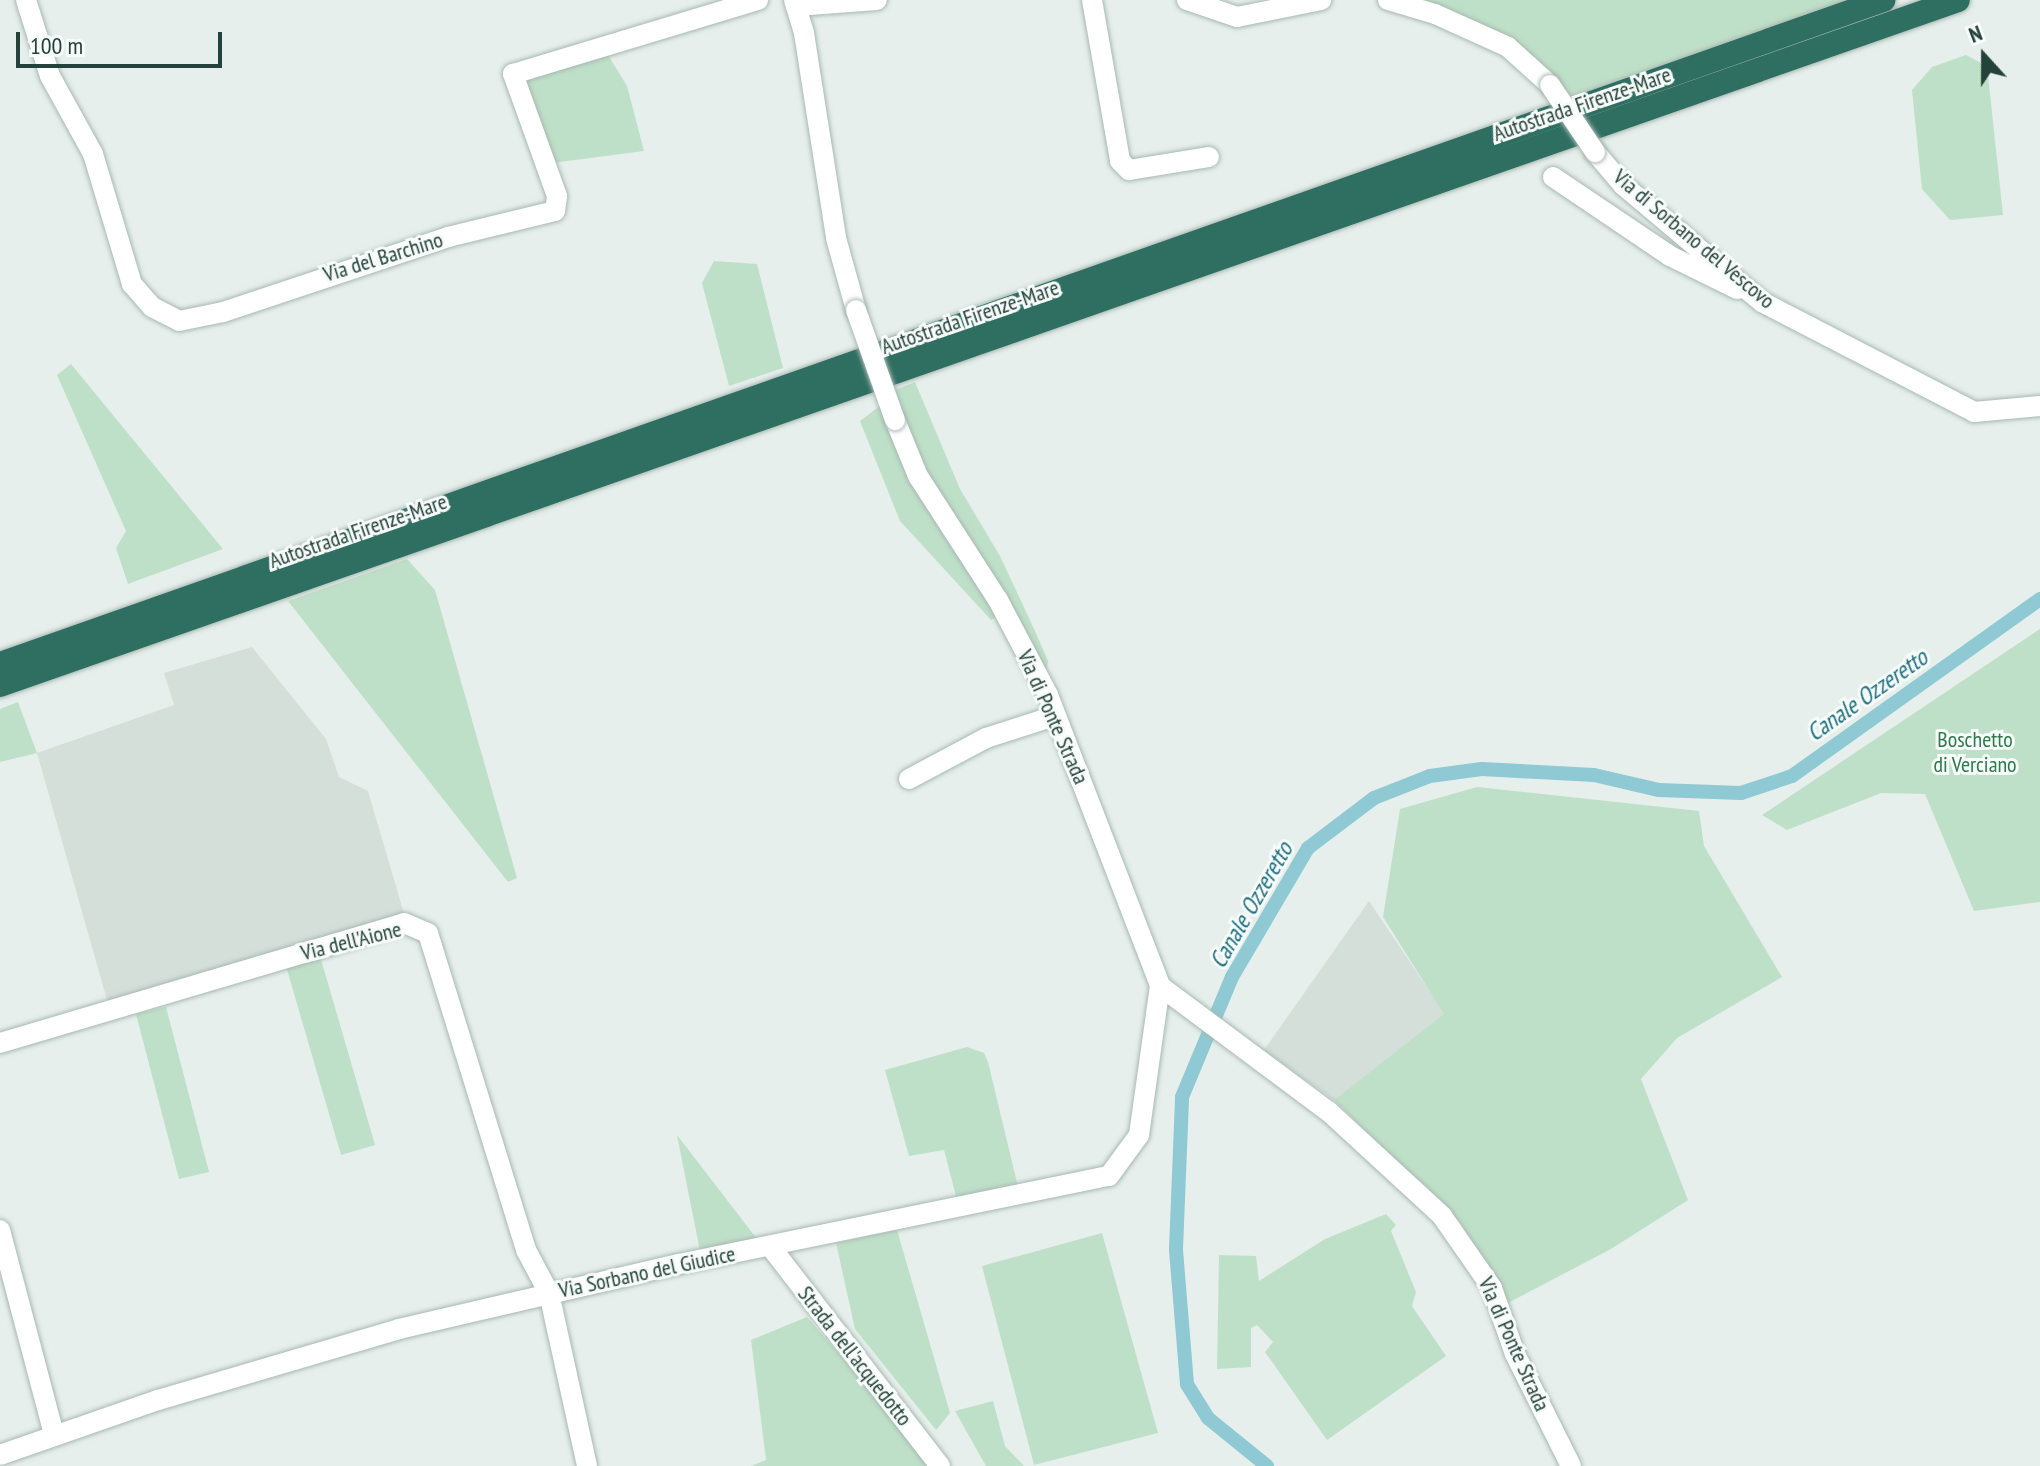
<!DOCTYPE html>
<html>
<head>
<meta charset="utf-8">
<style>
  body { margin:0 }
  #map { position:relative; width:2040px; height:1466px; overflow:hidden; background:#e6efeb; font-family:"PT Sans Narrow",sans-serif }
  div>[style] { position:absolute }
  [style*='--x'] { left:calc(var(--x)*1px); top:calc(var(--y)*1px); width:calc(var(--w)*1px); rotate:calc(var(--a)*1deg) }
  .built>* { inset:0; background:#d4dfda }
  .green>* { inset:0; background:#bfe0c8 }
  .canal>* { height:14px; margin:-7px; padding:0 7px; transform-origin:7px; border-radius:7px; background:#8ec9d4 }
  .roads { filter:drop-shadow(0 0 2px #a8b8b2) drop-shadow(0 0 2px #a8b8b2) }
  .minor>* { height:20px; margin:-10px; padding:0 10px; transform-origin:10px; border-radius:10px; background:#fff }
  .highway>* { height:24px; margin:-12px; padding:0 12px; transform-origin:12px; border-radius:12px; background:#2f6f62 }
  .bridges { filter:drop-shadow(0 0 2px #a8b8b2) drop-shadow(0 0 2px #a8b8b2) }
  .minor-bridge>* { height:20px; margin:-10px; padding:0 10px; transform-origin:10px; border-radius:10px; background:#fff }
  span { translate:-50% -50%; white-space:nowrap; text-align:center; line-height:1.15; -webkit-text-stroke:6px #f7fbf9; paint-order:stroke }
  .street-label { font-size:22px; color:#24423a }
  .park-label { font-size:22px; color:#2d7a4b }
  .water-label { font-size:24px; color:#1c6f80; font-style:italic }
  .north { position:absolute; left:1944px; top:16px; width:80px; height:80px; -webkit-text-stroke:6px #f7fbf9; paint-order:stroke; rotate:339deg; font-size:22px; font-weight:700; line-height:32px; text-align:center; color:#24423a }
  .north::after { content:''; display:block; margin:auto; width:28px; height:36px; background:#24423a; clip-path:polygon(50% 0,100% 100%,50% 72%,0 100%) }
  .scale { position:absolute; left:16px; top:32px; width:206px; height:36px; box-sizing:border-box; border:4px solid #24423a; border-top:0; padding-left:10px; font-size:24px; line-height:28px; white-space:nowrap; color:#24423a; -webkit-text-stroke:6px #f7fbf9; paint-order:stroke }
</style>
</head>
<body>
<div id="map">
  <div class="built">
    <div style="clip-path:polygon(252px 647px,326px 739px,339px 777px,368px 791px,405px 917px,109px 1007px,37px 753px,174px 705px,164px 673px)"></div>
    <div style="clip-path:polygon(1369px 901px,1445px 1014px,1334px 1100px,1264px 1050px)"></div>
  </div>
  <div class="green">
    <div style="clip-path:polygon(1423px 0,1846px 0,1570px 99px,1535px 57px)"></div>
    <div style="clip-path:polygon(608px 55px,627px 86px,644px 151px,552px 163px,523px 80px)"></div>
    <div style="clip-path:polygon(1966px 55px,1987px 66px,2003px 215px,1950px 220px,1922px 189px,1912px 90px,1932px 67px)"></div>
    <div style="clip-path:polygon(714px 261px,757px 264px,783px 368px,729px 386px,702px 283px)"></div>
    <div style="clip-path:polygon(71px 364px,223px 549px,128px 584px,116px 548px,126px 531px,57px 375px)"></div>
    <div style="clip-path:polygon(915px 382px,960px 489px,1000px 556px,1035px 631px,1048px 661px,1046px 675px,954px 534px,890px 392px)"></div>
    <div style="clip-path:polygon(881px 405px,1000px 615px,991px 620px,900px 521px,860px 421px)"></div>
    <div style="clip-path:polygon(407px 559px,435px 590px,517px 878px,508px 882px,288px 601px)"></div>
    <div style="clip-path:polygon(2040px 629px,2040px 902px,1974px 911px,1925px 794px,1881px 793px,1787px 830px,1762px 815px)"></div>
    <div style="clip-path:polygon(18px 702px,37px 753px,0 762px,0 709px)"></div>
    <div style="clip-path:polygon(1477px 787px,1699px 811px,1704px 846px,1782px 977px,1677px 1038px,1641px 1079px,1688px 1200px,1611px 1249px,1508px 1303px,1460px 1222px,1334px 1100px,1444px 1014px,1383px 917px,1400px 809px)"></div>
    <div style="clip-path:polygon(320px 956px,375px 1145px,341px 1155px,286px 966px)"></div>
    <div style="clip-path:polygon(166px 1007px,209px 1172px,179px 1179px,136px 1014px)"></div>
    <div style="clip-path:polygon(967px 1047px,984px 1053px,988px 1062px,1019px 1191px,958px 1204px,944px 1150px,909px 1156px,885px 1070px)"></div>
    <div style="clip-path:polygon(677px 1135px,757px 1239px,700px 1251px)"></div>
    <div style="clip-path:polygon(1386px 1214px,1396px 1225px,1391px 1231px,1416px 1292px,1412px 1306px,1446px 1356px,1327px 1440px,1265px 1352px,1273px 1342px,1257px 1325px,1251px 1328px,1251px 1367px,1217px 1369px,1219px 1255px,1256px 1256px,1259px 1281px,1325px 1239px)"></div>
    <div style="clip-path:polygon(897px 1230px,950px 1413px,936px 1430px,855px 1329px,836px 1243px)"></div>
    <div style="clip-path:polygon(1102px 1233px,1158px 1433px,1034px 1465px,982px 1266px)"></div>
    <div style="clip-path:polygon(807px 1317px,919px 1447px,932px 1466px,751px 1466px,766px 1460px,751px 1340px)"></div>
    <div style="clip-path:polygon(993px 1401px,1005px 1446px,1024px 1466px,986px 1466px,955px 1411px)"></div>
  </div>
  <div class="canal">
    <div style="--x:1267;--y:1466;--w:76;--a:-140.9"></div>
    <div style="--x:1208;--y:1418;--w:40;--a:-122"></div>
    <div style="--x:1187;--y:1384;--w:135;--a:-94.7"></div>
    <div style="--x:1176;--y:1249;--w:152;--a:-87.7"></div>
    <div style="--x:1182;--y:1097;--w:130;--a:-67.4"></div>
    <div style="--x:1232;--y:977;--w:150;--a:-59.5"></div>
    <div style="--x:1308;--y:848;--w:83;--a:-37.1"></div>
    <div style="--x:1374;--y:798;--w:60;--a:-21.4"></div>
    <div style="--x:1430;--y:776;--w:52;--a:-7.7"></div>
    <div style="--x:1482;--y:769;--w:112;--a:3.1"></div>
    <div style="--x:1594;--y:775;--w:67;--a:13"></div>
    <div style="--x:1659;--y:790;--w:82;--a:2.1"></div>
    <div style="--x:1741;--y:793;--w:54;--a:-18.4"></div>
    <div style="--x:1792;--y:776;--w:305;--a:-35.5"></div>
  </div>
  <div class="roads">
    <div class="minor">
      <div style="--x:26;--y:0;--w:80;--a:72.5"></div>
      <div style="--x:50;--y:76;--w:89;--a:61.1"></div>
      <div style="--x:93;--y:154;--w:136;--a:73.3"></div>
      <div style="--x:132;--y:284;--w:30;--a:49"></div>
      <div style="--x:152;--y:307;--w:30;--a:27"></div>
      <div style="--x:179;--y:321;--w:45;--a:-11.6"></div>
      <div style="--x:223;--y:312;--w:237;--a:-18.4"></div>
      <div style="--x:448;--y:237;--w:110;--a:-13.7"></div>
      <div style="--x:555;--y:211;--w:15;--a:-82"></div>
      <div style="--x:557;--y:196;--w:130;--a:-109.8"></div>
      <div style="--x:513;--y:74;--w:256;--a:-16.8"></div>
      <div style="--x:794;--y:0;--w:34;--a:73"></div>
      <div style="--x:804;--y:33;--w:207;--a:81.1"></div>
      <div style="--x:836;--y:238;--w:75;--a:74.5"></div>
      <div style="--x:1092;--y:0;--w:163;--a:80.1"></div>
      <div style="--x:1120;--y:161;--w:13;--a:45"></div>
      <div style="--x:1129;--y:170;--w:81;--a:-9.2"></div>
      <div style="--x:1187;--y:0;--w:53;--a:18.8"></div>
      <div style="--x:1237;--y:17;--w:86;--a:-11.4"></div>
      <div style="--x:1388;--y:0;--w:49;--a:16.6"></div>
      <div style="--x:1435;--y:14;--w:80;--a:24.3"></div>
      <div style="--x:1508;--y:47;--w:57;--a:42.1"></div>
      <div style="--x:796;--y:6;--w:81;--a:-4.2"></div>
      <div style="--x:1595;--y:152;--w:43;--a:49.7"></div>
      <div style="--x:1623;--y:185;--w:182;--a:40.1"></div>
      <div style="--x:1762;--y:302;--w:239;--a:27.4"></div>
      <div style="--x:1974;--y:412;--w:66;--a:-5.2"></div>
      <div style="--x:1553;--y:177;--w:141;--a:34"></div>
      <div style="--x:1670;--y:256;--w:75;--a:26.2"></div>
      <div style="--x:895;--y:420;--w:61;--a:67.7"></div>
      <div style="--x:918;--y:476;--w:148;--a:57.2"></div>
      <div style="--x:998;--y:600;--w:107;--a:62.2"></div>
      <div style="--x:1048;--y:695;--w:312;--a:68.9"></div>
      <div style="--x:1160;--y:986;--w:209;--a:36.7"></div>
      <div style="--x:1328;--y:1111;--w:155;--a:42.6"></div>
      <div style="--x:1442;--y:1216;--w:88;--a:55.2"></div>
      <div style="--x:1492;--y:1288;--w:70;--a:70.8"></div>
      <div style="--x:1515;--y:1354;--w:125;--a:63.4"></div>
      <div style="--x:909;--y:779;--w:87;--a:-28"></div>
      <div style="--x:986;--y:738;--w:71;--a:-17.9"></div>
      <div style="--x:0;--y:1043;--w:421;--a:-16.5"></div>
      <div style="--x:404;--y:923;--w:26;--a:23"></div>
      <div style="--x:428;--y:933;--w:332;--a:72.8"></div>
      <div style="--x:526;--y:1250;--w:49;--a:61.9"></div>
      <div style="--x:549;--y:1293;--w:177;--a:77.6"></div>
      <div style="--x:0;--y:1230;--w:212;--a:75.2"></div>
      <div style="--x:770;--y:1246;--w:278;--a:52.3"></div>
      <div style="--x:0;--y:1455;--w:167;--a:-19.2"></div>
      <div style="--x:158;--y:1400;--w:251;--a:-16.4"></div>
      <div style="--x:399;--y:1329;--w:287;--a:-13.1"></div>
      <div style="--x:679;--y:1264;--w:439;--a:-11.6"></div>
      <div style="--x:1109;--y:1176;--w:51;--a:-53.8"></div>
      <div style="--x:1139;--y:1135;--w:150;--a:-82"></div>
    </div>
    <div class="highway">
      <div style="--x:0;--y:664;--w:1997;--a:-19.42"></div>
      <div style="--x:0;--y:685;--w:2074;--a:-19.28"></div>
    </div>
  </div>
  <div class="bridges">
    <div class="minor-bridge">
      <div style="--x:1550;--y:85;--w:81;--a:56.1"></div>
      <div style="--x:856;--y:310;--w:117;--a:70.5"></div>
    </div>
  </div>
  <div class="street-label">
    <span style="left:1582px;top:104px;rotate:-19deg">Autostrada Firenze-Mare</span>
    <span style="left:1694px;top:239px;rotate:40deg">Via di Sorbano del Vescovo</span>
    <span style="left:383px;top:257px;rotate:-17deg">Via del Barchino</span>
    <span style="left:970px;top:317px;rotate:-19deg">Autostrada Firenze-Mare</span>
    <span style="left:358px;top:531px;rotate:-19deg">Autostrada Firenze-Mare</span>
    <span style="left:1053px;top:717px;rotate:66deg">Via di Ponte Strada</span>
    <span style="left:351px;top:941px;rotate:-14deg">Via dell'Aione</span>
    <span style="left:647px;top:1272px;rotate:-12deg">Via Sorbano del Giudice</span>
    <span style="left:1514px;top:1344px;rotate:66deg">Via di Ponte Strada</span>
    <span style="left:855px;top:1356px;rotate:52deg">Strada dell'acquedotto</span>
  </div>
  <div class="park-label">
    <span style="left:1975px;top:752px">Boschetto<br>di Verciano</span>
  </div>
  <div class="water-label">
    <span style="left:1867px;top:695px;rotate:-35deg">Canale Ozzeretto</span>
    <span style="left:1251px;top:905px;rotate:-60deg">Canale Ozzeretto</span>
  </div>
  <div class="north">N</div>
  <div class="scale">100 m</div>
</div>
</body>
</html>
